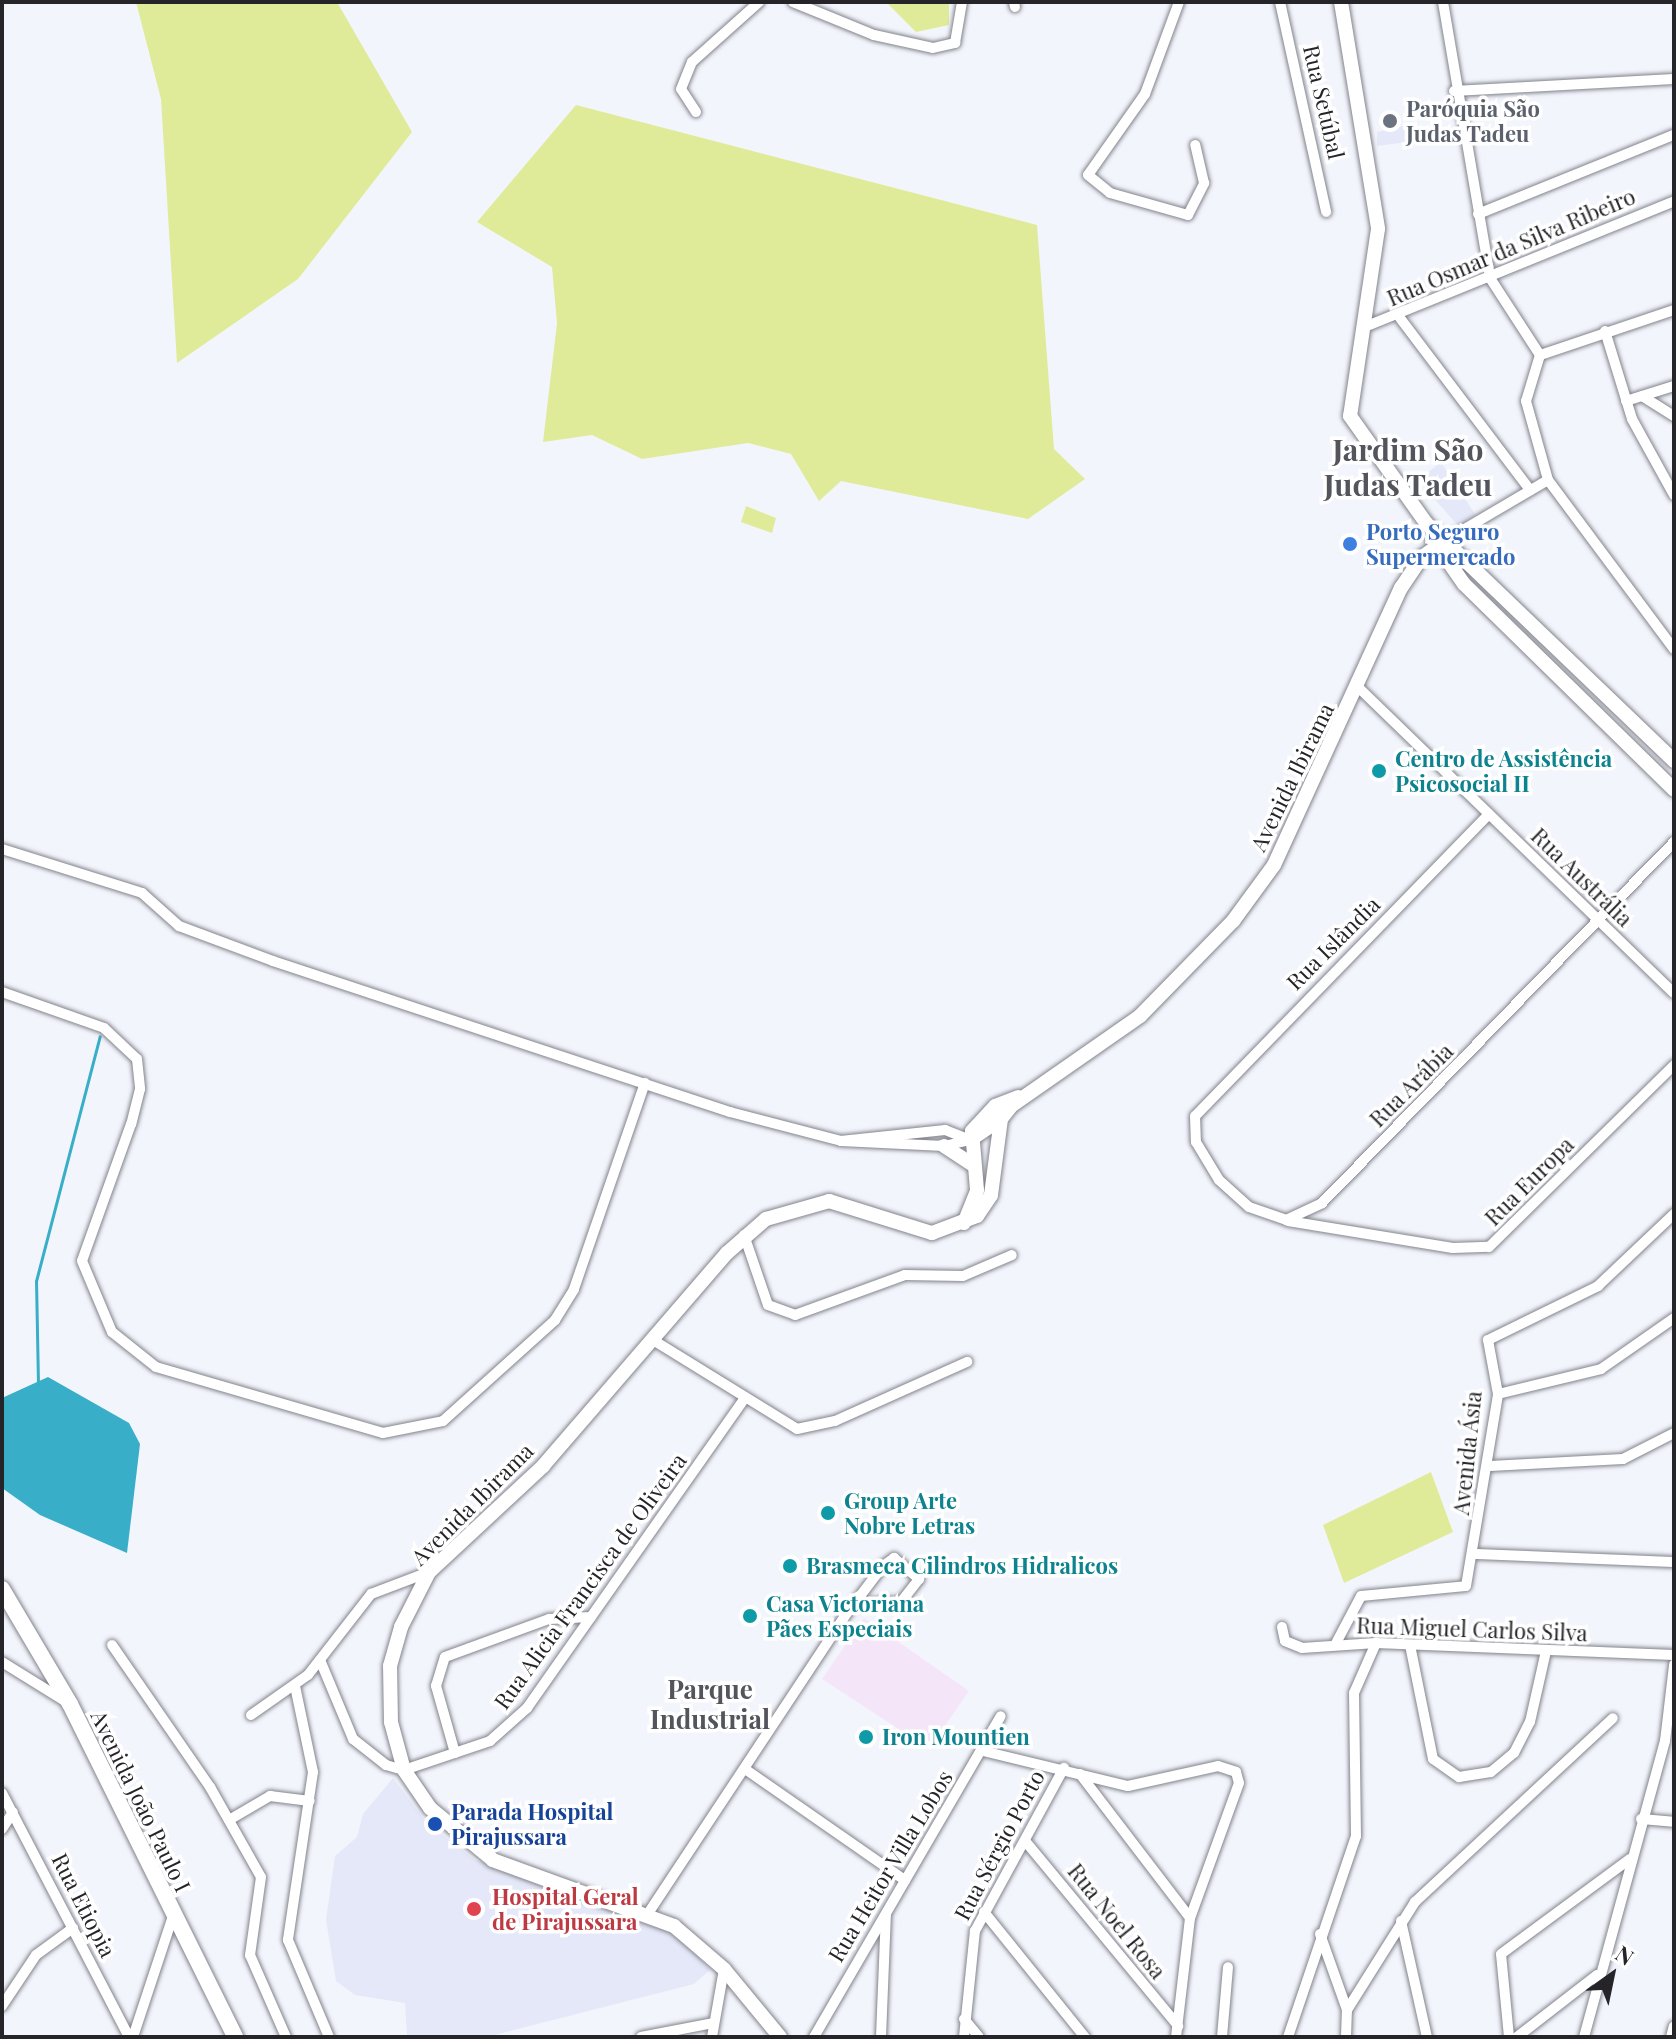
<!DOCTYPE html>
<html>
<head>
<meta charset="utf-8">
<style>
  body { margin:0 }
  #map { position:relative; width:1676px; height:2039px; overflow:hidden; background:#f3f5fd; font-family:"Playfair Display",serif }
  div>[style] { position:absolute }
  [style*='--x'] { left:calc(var(--x)*1px); top:calc(var(--y)*1px); width:calc(var(--w)*1px); rotate:calc(var(--a)*1deg) }
  .industrial>* { inset:0; background:#f5e5f8 }
  .built>* { inset:0; background:#e5e8f8 }
  .green>* { inset:0; background:#dfeb98 }
  .water>* { inset:0; background:#39aec8 }
  .stream>* { height:3px; margin:-1.5px; padding:0 1.5px; transform-origin:1.5px; border-radius:1.5px; background:#39aec8 }
  .roads { filter:drop-shadow(0 0 2px #82838b) drop-shadow(0 0 2px #82838b) }
  .minor>* { height:10px; margin:-5px; padding:0 5px; transform-origin:5px; border-radius:5px; background:#fff }
  .secondary>* { height:14px; margin:-7px; padding:0 7px; transform-origin:7px; border-radius:7px; background:#fff }
  .primary>* { height:16px; margin:-8px; padding:0 8px; transform-origin:8px; border-radius:8px; background:#fff }
  .dots>* { width:22px; height:22px; translate:-50% -50%; box-sizing:border-box; border:4px solid #fff; border-radius:50% }
  span { translate:-50% -50%; white-space:nowrap; text-align:center; line-height:1.15; -webkit-text-stroke:7px #fff; paint-order:stroke }
  .street-label { font-size:22px; color:#252529 }
  .worship-label { font-size:22px; color:#5b616d; font-weight:700 }
  .left { translate:0 -50%; text-align:left }
  .shop-label { font-size:22px; color:#366cbe; font-weight:700 }
  .culture-label { font-size:22px; color:#0d838f; font-weight:700 }
  .transit-label { font-size:22px; color:#164399; font-weight:700 }
  .health-label { font-size:22px; color:#be3a42; font-weight:700 }
  .quarter-label { font-size:26px; color:#54555c; font-weight:700 }
  .district-label { font-size:30px; color:#54555c; font-weight:700 }
  .frame { position:absolute; inset:0; border:4px solid #252529; pointer-events:none }
  .north { position:absolute; left:1572px; top:1935px; width:80px; height:80px; -webkit-text-stroke:6px #fff; paint-order:stroke; rotate:33deg; font-size:22px; font-weight:700; line-height:32px; text-align:center; color:#252529 }
  .north::after { content:''; display:block; margin:auto; width:28px; height:36px; background:#252529; clip-path:polygon(50% 0,100% 100%,50% 72%,0 100%) }
</style>
</head>
<body>
<div id="map">
  <div class="industrial">
    <div style="clip-path:polygon(864px 1618px,969px 1691px,929px 1749px,822px 1679px)"></div>
  </div>
  <div class="built">
    <div style="clip-path:polygon(1411px 124px,1414px 141px,1377px 146px,1377px 132px)"></div>
    <div style="clip-path:polygon(1441px 462px,1475px 514px,1459px 527px,1418px 480px)"></div>
    <div style="clip-path:polygon(393px 1778px,426px 1822px,475px 1860px,639px 1915px,686px 1943px,710px 1970px,694px 1984px,487px 2037px,407px 2037px,405px 2003px,355px 1995px,336px 1981px,326px 1920px,335px 1856px,357px 1837px,363px 1814px)"></div>
  </div>
  <div class="green">
    <div style="clip-path:polygon(136px 2px,337px 2px,412px 132px,298px 279px,177px 363px,161px 99px)"></div>
    <div style="clip-path:polygon(886px 2px,949px 2px,949px 25px,916px 32px)"></div>
    <div style="clip-path:polygon(576px 105px,1037px 225px,1054px 449px,1085px 479px,1028px 519px,841px 481px,819px 501px,791px 454px,748px 443px,642px 459px,592px 435px,543px 442px,557px 323px,552px 267px,477px 222px)"></div>
    <div style="clip-path:polygon(746px 506px,776px 518px,772px 533px,741px 522px)"></div>
    <div style="clip-path:polygon(1431px 1472px,1453px 1532px,1344px 1583px,1323px 1525px)"></div>
  </div>
  <div class="water">
    <div style="clip-path:polygon(48px 1377px,129px 1423px,140px 1444px,127px 1553px,40px 1515px,2px 1488px,2px 1398px)"></div>
  </div>
  <div class="stream">
    <div style="--x:38;--y:1384;--w:103;--a:-91.1"></div>
    <div style="--x:36;--y:1281;--w:253;--a:-75.4"></div>
  </div>
  <div class="roads">
    <div class="minor">
      <div style="--x:793;--y:2;--w:87;--a:22.2"></div>
      <div style="--x:874;--y:35;--w:60;--a:12.4"></div>
      <div style="--x:933;--y:48;--w:23;--a:-13"></div>
      <div style="--x:955;--y:43;--w:42;--a:-80.3"></div>
      <div style="--x:1014;--y:2;--w:5;--a:79"></div>
      <div style="--x:1179;--y:2;--w:98;--a:110.3"></div>
      <div style="--x:1145;--y:94;--w:99;--a:125.1"></div>
      <div style="--x:1088;--y:175;--w:28;--a:39"></div>
      <div style="--x:1110;--y:193;--w:81;--a:15.8"></div>
      <div style="--x:1188;--y:215;--w:36;--a:-63"></div>
      <div style="--x:1204;--y:183;--w:39;--a:-103"></div>
      <div style="--x:1280;--y:2;--w:215;--a:77.6"></div>
      <div style="--x:1443;--y:2;--w:280;--a:80.3"></div>
      <div style="--x:1490;--y:278;--w:92;--a:57"></div>
      <div style="--x:1454;--y:91;--w:220;--a:-3.1"></div>
      <div style="--x:696;--y:112;--w:27;--a:-123"></div>
      <div style="--x:681;--y:89;--w:29;--a:-68"></div>
      <div style="--x:692;--y:62;--w:90;--a:-41.8"></div>
      <div style="--x:1478;--y:214;--w:211;--a:-22"></div>
      <div style="--x:1674;--y:310;--w:141;--a:161.4"></div>
      <div style="--x:1540;--y:355;--w:48;--a:106.9"></div>
      <div style="--x:1526;--y:401;--w:82;--a:74.4"></div>
      <div style="--x:1548;--y:480;--w:211;--a:53.3"></div>
      <div style="--x:1400;--y:318;--w:216;--a:52.9"></div>
      <div style="--x:1362;--y:328;--w:337;--a:-22.1"></div>
      <div style="--x:1605;--y:331;--w:92;--a:72.9"></div>
      <div style="--x:1632;--y:419;--w:87;--a:61.1"></div>
      <div style="--x:1642;--y:396;--w:38;--a:32"></div>
      <div style="--x:1626;--y:401;--w:50;--a:-17.4"></div>
      <div style="--x:1446;--y:540;--w:118;--a:-30.5"></div>
      <div style="--x:1359;--y:688;--w:438;--a:44.1"></div>
      <div style="--x:1489;--y:814;--w:421;--a:134.2"></div>
      <div style="--x:1195;--y:1116;--w:26;--a:88"></div>
      <div style="--x:1196;--y:1142;--w:44;--a:58.8"></div>
      <div style="--x:1219;--y:1180;--w:40;--a:42"></div>
      <div style="--x:1249;--y:1207;--w:39;--a:19"></div>
      <div style="--x:1286;--y:1220;--w:40;--a:-25"></div>
      <div style="--x:1322;--y:1203;--w:504;--a:-45.72"></div>
      <div style="--x:2;--y:849;--w:147;--a:17.4"></div>
      <div style="--x:142;--y:893;--w:50;--a:41.7"></div>
      <div style="--x:179;--y:926;--w:100;--a:20.4"></div>
      <div style="--x:273;--y:961;--w:481;--a:18.3"></div>
      <div style="--x:730;--y:1112;--w:115;--a:14.6"></div>
      <div style="--x:841;--y:1141;--w:103;--a:2.8"></div>
      <div style="--x:944;--y:1146;--w:27;--a:-13"></div>
      <div style="--x:970;--y:1140;--w:27;--a:-158"></div>
      <div style="--x:945;--y:1130;--w:105;--a:174"></div>
      <div style="--x:2;--y:992;--w:108;--a:19.4"></div>
      <div style="--x:104;--y:1028;--w:45;--a:43.2"></div>
      <div style="--x:137;--y:1059;--w:30;--a:84"></div>
      <div style="--x:140;--y:1089;--w:36;--a:104"></div>
      <div style="--x:131;--y:1124;--w:145;--a:109.7"></div>
      <div style="--x:82;--y:1261;--w:77;--a:67.1"></div>
      <div style="--x:112;--y:1332;--w:56;--a:38.5"></div>
      <div style="--x:156;--y:1367;--w:236;--a:16.2"></div>
      <div style="--x:383;--y:1433;--w:61;--a:-11.3"></div>
      <div style="--x:443;--y:1421;--w:151;--a:-42"></div>
      <div style="--x:555;--y:1320;--w:36;--a:-58"></div>
      <div style="--x:574;--y:1289;--w:218;--a:-71"></div>
      <div style="--x:1288;--y:1221;--w:167;--a:9.3"></div>
      <div style="--x:1453;--y:1248;--w:36;--a:-2"></div>
      <div style="--x:1489;--y:1247;--w:260;--a:-44.5"></div>
      <div style="--x:744;--y:1235;--w:74;--a:71.1"></div>
      <div style="--x:768;--y:1305;--w:29;--a:20"></div>
      <div style="--x:795;--y:1315;--w:117;--a:-20"></div>
      <div style="--x:905;--y:1275;--w:58;--a:1"></div>
      <div style="--x:963;--y:1276;--w:53;--a:-23.2"></div>
      <div style="--x:653;--y:1340;--w:169;--a:31.7"></div>
      <div style="--x:797;--y:1429;--w:39;--a:-12"></div>
      <div style="--x:835;--y:1421;--w:145;--a:-24.1"></div>
      <div style="--x:1498;--y:1394;--w:106;--a:-13.6"></div>
      <div style="--x:1601;--y:1369;--w:89;--a:-34.9"></div>
      <div style="--x:1490;--y:1466;--w:133;--a:-3"></div>
      <div style="--x:1623;--y:1459;--w:57;--a:-27"></div>
      <div style="--x:1476;--y:1554;--w:198;--a:2.3"></div>
      <div style="--x:1282;--y:1627;--w:14;--a:78"></div>
      <div style="--x:1285;--y:1641;--w:18;--a:22"></div>
      <div style="--x:1302;--y:1648;--w:74;--a:-3.9"></div>
      <div style="--x:1376;--y:1643;--w:298;--a:2.3"></div>
      <div style="--x:112;--y:1645;--w:173;--a:55.4"></div>
      <div style="--x:210;--y:1787;--w:103;--a:60.5"></div>
      <div style="--x:261;--y:1877;--w:79;--a:98"></div>
      <div style="--x:250;--y:1955;--w:90;--a:66.3"></div>
      <div style="--x:1335;--y:1645;--w:55;--a:-62"></div>
      <div style="--x:1361;--y:1596;--w:105;--a:-5.4"></div>
      <div style="--x:1466;--y:1586;--w:195;--a:-80.5"></div>
      <div style="--x:1498;--y:1394;--w:55;--a:-100.5"></div>
      <div style="--x:1488;--y:1340;--w:123;--a:-26.1"></div>
      <div style="--x:1598;--y:1286;--w:105;--a:-43.5"></div>
      <div style="--x:1410;--y:1645;--w:116;--a:78.6"></div>
      <div style="--x:1433;--y:1759;--w:32;--a:35"></div>
      <div style="--x:1459;--y:1777;--w:32;--a:-9"></div>
      <div style="--x:1491;--y:1772;--w:30;--a:-40"></div>
      <div style="--x:1514;--y:1753;--w:35;--a:-63"></div>
      <div style="--x:1530;--y:1722;--w:73;--a:-77.3"></div>
      <div style="--x:320;--y:1660;--w:86;--a:67.3"></div>
      <div style="--x:353;--y:1739;--w:42;--a:38.2"></div>
      <div style="--x:386;--y:1765;--w:19;--a:16"></div>
      <div style="--x:404;--y:1770;--w:91;--a:-18.6"></div>
      <div style="--x:490;--y:1741;--w:50;--a:-41.7"></div>
      <div style="--x:527;--y:1708;--w:375;--a:-54.9"></div>
      <div style="--x:2;--y:1662;--w:74;--a:31.8"></div>
      <div style="--x:295;--y:1686;--w:88;--a:78.2"></div>
      <div style="--x:313;--y:1772;--w:170;--a:98.5"></div>
      <div style="--x:288;--y:1940;--w:105;--a:67.1"></div>
      <div style="--x:251;--y:1715;--w:70;--a:-35.1"></div>
      <div style="--x:308;--y:1675;--w:103;--a:-52.1"></div>
      <div style="--x:371;--y:1594;--w:62;--a:-20.8"></div>
      <div style="--x:983;--y:1751;--w:149;--a:13.6"></div>
      <div style="--x:1128;--y:1786;--w:92;--a:-12.5"></div>
      <div style="--x:1218;--y:1766;--w:19;--a:18"></div>
      <div style="--x:1236;--y:1772;--w:11;--a:75"></div>
      <div style="--x:1239;--y:1783;--w:144;--a:109.9"></div>
      <div style="--x:1190;--y:1918;--w:120;--a:96.7"></div>
      <div style="--x:455;--y:1753;--w:70;--a:-105.8"></div>
      <div style="--x:436;--y:1686;--w:30;--a:-73"></div>
      <div style="--x:445;--y:1657;--w:111;--a:-20.1"></div>
      <div style="--x:549;--y:1619;--w:42;--a:-2.7"></div>
      <div style="--x:745;--y:1769;--w:195;--a:34.8"></div>
      <div style="--x:1080;--y:1774;--w:181;--a:52.6"></div>
      <div style="--x:2;--y:1793;--w:275;--a:62.5"></div>
      <div style="--x:1641;--y:1819;--w:33;--a:5"></div>
      <div style="--x:229;--y:1820;--w:48;--a:-30.3"></div>
      <div style="--x:270;--y:1796;--w:40;--a:7.1"></div>
      <div style="--x:2;--y:1829;--w:20;--a:-57"></div>
      <div style="--x:1026;--y:1842;--w:239;--a:50.4"></div>
      <div style="--x:649;--y:1912;--w:354;--a:-56.5"></div>
      <div style="--x:844;--y:1617;--w:16;--a:-52"></div>
      <div style="--x:854;--y:1604;--w:48;--a:-52.7"></div>
      <div style="--x:883;--y:1566;--w:14;--a:-36"></div>
      <div style="--x:894;--y:1558;--w:33;--a:40"></div>
      <div style="--x:919;--y:1579;--w:29;--a:128"></div>
      <div style="--x:901;--y:1602;--w:47;--a:177.6"></div>
      <div style="--x:984;--y:1912;--w:161;--a:51.1"></div>
      <div style="--x:1401;--y:1921;--w:119;--a:77.4"></div>
      <div style="--x:1320;--y:1934;--w:81;--a:70.4"></div>
      <div style="--x:2;--y:2006;--w:61;--a:-56.3"></div>
      <div style="--x:36;--y:1955;--w:46;--a:-36.1"></div>
      <div style="--x:964;--y:2019;--w:23;--a:50"></div>
      <div style="--x:133;--y:2037;--w:127;--a:-71.7"></div>
      <div style="--x:641;--y:2037;--w:73;--a:-11"></div>
      <div style="--x:712;--y:2037;--w:69;--a:-80"></div>
      <div style="--x:814;--y:2037;--w:371;--a:-59.8"></div>
      <div style="--x:881;--y:2037;--w:122;--a:-87.7"></div>
      <div style="--x:964;--y:2037;--w:107;--a:-84.1"></div>
      <div style="--x:975;--y:1931;--w:186;--a:-61.4"></div>
      <div style="--x:1222;--y:2037;--w:70;--a:-85.1"></div>
      <div style="--x:1288;--y:2037;--w:212;--a:-71.3"></div>
      <div style="--x:1356;--y:1836;--w:143;--a:-90.8"></div>
      <div style="--x:1354;--y:1693;--w:55;--a:-66.3"></div>
      <div style="--x:1346;--y:2037;--w:27;--a:-88"></div>
      <div style="--x:1347;--y:2010;--w:128;--a:-57.8"></div>
      <div style="--x:1415;--y:1902;--w:270;--a:-42.9"></div>
      <div style="--x:1509;--y:2037;--w:83;--a:-95.5"></div>
      <div style="--x:1501;--y:1954;--w:160;--a:-36.4"></div>
      <div style="--x:1517;--y:2037;--w:101;--a:-37.8"></div>
      <div style="--x:1584;--y:2037;--w:307;--a:-74.7"></div>
      <div style="--x:1665;--y:1741;--w:77;--a:-83.2"></div>
      <div style="--x:1671;--y:2037;--w:11;--a:-75"></div>
    </div>
    <div class="secondary">
      <div style="--x:1341;--y:2;--w:230;--a:80.7"></div>
      <div style="--x:1378;--y:229;--w:189;--a:98.5"></div>
      <div style="--x:1350;--y:416;--w:131;--a:54.6"></div>
      <div style="--x:1426;--y:523;--w:344;--a:43.8"></div>
      <div style="--x:1432;--y:538;--w:56;--a:55.2"></div>
      <div style="--x:1464;--y:584;--w:294;--a:44.4"></div>
      <div style="--x:970;--y:1140;--w:37;--a:-34"></div>
      <div style="--x:944;--y:1146;--w:35;--a:33"></div>
      <div style="--x:964;--y:1223;--w:35;--a:-68"></div>
      <div style="--x:977;--y:1190;--w:59;--a:-94.8"></div>
      <div style="--x:972;--y:1131;--w:34;--a:-47"></div>
      <div style="--x:995;--y:1106;--w:25;--a:-21"></div>
      <div style="--x:780;--y:2037;--w:88;--a:-129.5"></div>
      <div style="--x:724;--y:1969;--w:66;--a:-139.3"></div>
      <div style="--x:674;--y:1926;--w:193;--a:-160"></div>
      <div style="--x:493;--y:1860;--w:82;--a:-140.5"></div>
      <div style="--x:430;--y:1808;--w:46;--a:-124.4"></div>
      <div style="--x:404;--y:1770;--w:50;--a:-105.2"></div>
      <div style="--x:391;--y:1722;--w:56;--a:-91"></div>
      <div style="--x:390;--y:1666;--w:41;--a:-74.2"></div>
      <div style="--x:401;--y:1627;--w:62;--a:-63"></div>
      <div style="--x:429;--y:1572;--w:156;--a:-42.9"></div>
      <div style="--x:543;--y:1466;--w:281;--a:-49.2"></div>
      <div style="--x:727;--y:1253;--w:52;--a:-41.1"></div>
      <div style="--x:766;--y:1219;--w:66;--a:-15.9"></div>
      <div style="--x:829;--y:1201;--w:108;--a:17.3"></div>
      <div style="--x:932;--y:1233;--w:48;--a:-20.7"></div>
      <div style="--x:977;--y:1216;--w:25;--a:-56"></div>
      <div style="--x:991;--y:1195;--w:77;--a:-82.5"></div>
      <div style="--x:1001;--y:1119;--w:16;--a:-52"></div>
      <div style="--x:1011;--y:1106;--w:157;--a:-34.9"></div>
      <div style="--x:1140;--y:1016;--w:133;--a:-45.6"></div>
      <div style="--x:1233;--y:921;--w:69;--a:-53.8"></div>
      <div style="--x:1274;--y:865;--w:305;--a:-65.4"></div>
      <div style="--x:1401;--y:588;--w:36;--a:-56"></div>
      <div style="--x:1421;--y:558;--w:31;--a:-36"></div>
    </div>
    <div class="primary">
      <div style="--x:2;--y:1589;--w:134;--a:59.4"></div>
      <div style="--x:70;--y:1704;--w:372;--a:63.6"></div>
    </div>
  </div>
  <div class="dots">
    <div style="left:1390px;top:121px;background:#6b7280"></div>
    <div style="left:1350px;top:544px;background:#3f7fe0"></div>
    <div style="left:1379px;top:771px;background:#0f9aa8"></div>
    <div style="left:828px;top:1513px;background:#0f9aa8"></div>
    <div style="left:790px;top:1566px;background:#0f9aa8"></div>
    <div style="left:750px;top:1616px;background:#0f9aa8"></div>
    <div style="left:866px;top:1737px;background:#0f9aa8"></div>
    <div style="left:435px;top:1824px;background:#1a4fb4"></div>
    <div style="left:474px;top:1909px;background:#e0444e"></div>
  </div>
  <div class="street-label">
    <span style="left:1324px;top:102px;rotate:77deg">Rua Setúbal</span>
    <span style="left:1511px;top:247px;rotate:-23deg">Rua Osmar da Silva Ribeiro</span>
    <span style="left:1292px;top:777px;rotate:-64deg">Avenida Ibirama</span>
    <span style="left:1582px;top:877px;rotate:44deg">Rua Austrália</span>
    <span style="left:1333px;top:943px;rotate:-45deg">Rua Islândia</span>
    <span style="left:1411px;top:1085px;rotate:-45deg">Rua Arábia</span>
    <span style="left:1529px;top:1181px;rotate:-45deg">Rua Europa</span>
    <span style="left:1467px;top:1453px;rotate:-84deg">Avenida Ásia</span>
    <span style="left:472px;top:1504px;rotate:-45deg">Avenida Ibirama</span>
    <span style="left:590px;top:1581px;rotate:-54deg">Rua Alicia Francisca de Oliveira</span>
    <span style="left:1472px;top:1629px;rotate:2deg">Rua Miguel Carlos Silva</span>
    <span style="left:141px;top:1801px;rotate:64deg">Avenida João Paulo I</span>
    <span style="left:999px;top:1845px;rotate:-62deg">Rua Sérgio Porto</span>
    <span style="left:890px;top:1866px;rotate:-59deg">Rua Heitor Villa Lobos</span>
    <span style="left:84px;top:1905px;rotate:63deg">Rua Etiopia</span>
    <span style="left:1117px;top:1921px;rotate:51deg">Rua Noel Rosa</span>
  </div>
  <div class="worship-label">
    <span class="left" style="left:1406px;top:121px">Paróquia São<br>Judas Tadeu</span>
  </div>
  <div class="shop-label">
    <span class="left" style="left:1366px;top:544px">Porto Seguro<br>Supermercado</span>
  </div>
  <div class="culture-label">
    <span class="left" style="left:1395px;top:771px">Centro de Assistência<br>Psicosocial II</span>
    <span class="left" style="left:844px;top:1513px">Group Arte<br>Nobre Letras</span>
    <span class="left" style="left:806px;top:1566px">Brasmeca Cilindros Hidralicos</span>
    <span class="left" style="left:766px;top:1616px">Casa Victoriana<br>Pães Especiais</span>
    <span class="left" style="left:882px;top:1737px">Iron Mountien</span>
  </div>
  <div class="transit-label">
    <span class="left" style="left:451px;top:1824px">Parada Hospital<br>Pirajussara</span>
  </div>
  <div class="health-label">
    <span class="left" style="left:492px;top:1909px">Hospital Geral<br>de Pirajussara</span>
  </div>
  <div class="quarter-label">
    <span style="left:710px;top:1704px">Parque<br>Industrial</span>
  </div>
  <div class="district-label">
    <span style="left:1408px;top:466px">Jardim São<br>Judas Tadeu</span>
  </div>
  <div class="frame"></div>
  <div class="north">N</div>
</div>
</body>
</html>
